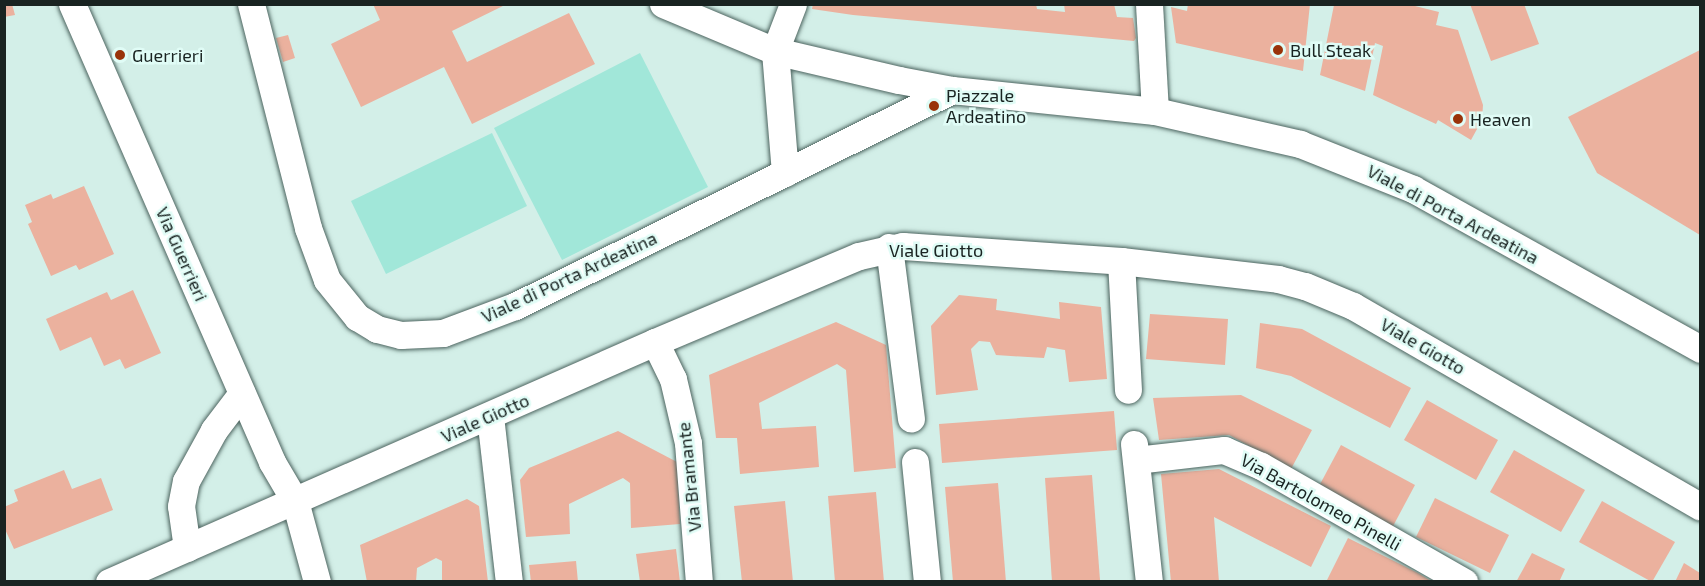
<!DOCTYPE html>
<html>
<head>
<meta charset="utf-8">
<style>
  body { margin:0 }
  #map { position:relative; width:1705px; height:586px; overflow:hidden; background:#d3efe8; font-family:"Exo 2",sans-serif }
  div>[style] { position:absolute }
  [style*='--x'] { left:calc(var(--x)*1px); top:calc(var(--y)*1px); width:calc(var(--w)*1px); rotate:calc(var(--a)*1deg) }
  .green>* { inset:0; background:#a1e7d9 }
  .building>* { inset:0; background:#ebb19e }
  .roads { filter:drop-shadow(0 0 2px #4c645f) drop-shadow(0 0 2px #4c645f) }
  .minor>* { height:27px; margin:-13.5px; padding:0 13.5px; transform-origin:13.5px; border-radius:13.5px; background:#fff }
  .dots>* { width:16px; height:16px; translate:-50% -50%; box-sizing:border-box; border:3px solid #e0fcf6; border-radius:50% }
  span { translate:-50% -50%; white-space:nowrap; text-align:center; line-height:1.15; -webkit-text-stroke:5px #e0fcf6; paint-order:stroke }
  .poi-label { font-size:18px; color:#192321 }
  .left { translate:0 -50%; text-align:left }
  .street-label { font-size:18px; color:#192321 }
  .frame { position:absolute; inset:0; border:6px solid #192321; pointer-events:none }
</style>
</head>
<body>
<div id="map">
  <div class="green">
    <div style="clip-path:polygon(640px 53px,708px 187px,562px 260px,494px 128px)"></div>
    <div style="clip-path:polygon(492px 133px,527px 206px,386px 274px,351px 201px)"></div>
  </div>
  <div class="building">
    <div style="clip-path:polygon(4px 4px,12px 4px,15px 15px,4px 17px)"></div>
    <div style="clip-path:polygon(373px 4px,507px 4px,452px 31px,467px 62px,569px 13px,595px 64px,472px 124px,444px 67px,361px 107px,331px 44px,380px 20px)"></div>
    <div style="clip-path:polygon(813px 4px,1036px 4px,1037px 9px,1065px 12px,1064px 4px,1114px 4px,1117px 17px,1133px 18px,1136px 38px,1134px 41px,853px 15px,812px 9px)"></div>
    <div style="clip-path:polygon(1188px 4px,1310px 4px,1303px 71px,1176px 43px,1171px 7px,1187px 11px)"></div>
    <div style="clip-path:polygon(1470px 4px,1524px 4px,1539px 44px,1491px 61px)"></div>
    <div style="clip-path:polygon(1334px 5px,1411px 5px,1439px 12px,1436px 25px,1458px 30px,1483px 105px,1482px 120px,1471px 140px,1438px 120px,1436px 124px,1373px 95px,1383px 46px,1375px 43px,1365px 91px,1320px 75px)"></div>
    <div style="clip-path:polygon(288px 35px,295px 58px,283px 62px,276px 38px)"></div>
    <div style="clip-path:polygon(1700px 50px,1700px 235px,1597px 173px,1568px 117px)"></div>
    <div style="clip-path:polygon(84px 186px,114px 254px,79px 270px,76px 265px,51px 276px,28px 224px,32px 222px,25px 205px,51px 194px,53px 199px)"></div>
    <div style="clip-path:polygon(133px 290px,161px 353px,125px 369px,120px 359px,104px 366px,91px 337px,60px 351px,46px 319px,107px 292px,111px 300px)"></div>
    <div style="clip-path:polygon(959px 295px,997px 299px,996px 310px,1060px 319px,1059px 302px,1101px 307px,1107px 379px,1069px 382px,1065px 350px,1047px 347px,1044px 358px,996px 355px,990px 342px,979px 341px,971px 349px,978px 390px,936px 395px,931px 326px)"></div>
    <div style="clip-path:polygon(1150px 314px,1228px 319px,1225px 365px,1146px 359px)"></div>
    <div style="clip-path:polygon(836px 322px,886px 345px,896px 468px,854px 472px,846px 370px,837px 364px,759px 403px,762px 429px,816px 426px,819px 467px,740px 474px,737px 438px,716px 438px,709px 375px)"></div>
    <div style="clip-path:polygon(1260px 323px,1302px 329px,1411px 388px,1390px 428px,1291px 376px,1256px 368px)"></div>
    <div style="clip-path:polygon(1241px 395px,1312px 430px,1291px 469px,1229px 435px,1159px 440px,1153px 398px)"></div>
    <div style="clip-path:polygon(1427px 400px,1498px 440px,1476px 480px,1404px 440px)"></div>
    <div style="clip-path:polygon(1114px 411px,1117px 450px,942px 463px,939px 424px)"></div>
    <div style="clip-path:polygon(618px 431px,677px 462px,680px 524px,631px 528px,630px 483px,623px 478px,569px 504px,570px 534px,526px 537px,520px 480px,529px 468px)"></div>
    <div style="clip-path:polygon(1341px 445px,1415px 485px,1392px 528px,1318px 488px)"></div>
    <div style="clip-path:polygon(1514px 450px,1585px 490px,1561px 532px,1490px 492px)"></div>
    <div style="clip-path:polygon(1219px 469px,1331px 526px,1311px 567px,1214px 517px,1219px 582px,1171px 582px,1161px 474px)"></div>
    <div style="clip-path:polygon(64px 470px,72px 489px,101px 478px,113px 510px,14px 549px,4px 527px,4px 507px,18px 501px,14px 490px)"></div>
    <div style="clip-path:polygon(1092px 475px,1100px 580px,1052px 582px,1045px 478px)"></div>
    <div style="clip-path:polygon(998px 483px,1006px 582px,953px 582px,945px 487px)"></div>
    <div style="clip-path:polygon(876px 492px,884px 582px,835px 582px,828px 496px)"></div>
    <div style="clip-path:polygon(1435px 498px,1509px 535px,1490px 573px,1416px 537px)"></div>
    <div style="clip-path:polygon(467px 499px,479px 506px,488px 582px,442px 581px,442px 561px,436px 558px,417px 568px,416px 582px,367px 582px,360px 545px)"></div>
    <div style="clip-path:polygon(785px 501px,793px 582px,742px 582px,734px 506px)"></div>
    <div style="clip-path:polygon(1602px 501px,1675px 542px,1652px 582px,1579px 542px)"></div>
    <div style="clip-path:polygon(1348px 538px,1418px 573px,1433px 582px,1326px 582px)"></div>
    <div style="clip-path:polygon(676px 549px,680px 582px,640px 582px,636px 554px)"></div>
    <div style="clip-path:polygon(1532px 553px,1565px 569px,1559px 582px,1516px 582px)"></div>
    <div style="clip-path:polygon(576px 561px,578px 582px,531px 582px,529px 565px)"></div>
    <div style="clip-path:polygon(1684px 563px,1700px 573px,1700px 582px,1675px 582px)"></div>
  </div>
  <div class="roads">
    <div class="minor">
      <div style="--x:72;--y:4;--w:500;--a:66.4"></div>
      <div style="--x:272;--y:462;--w:45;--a:59.5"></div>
      <div style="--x:295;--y:501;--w:84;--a:74.8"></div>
      <div style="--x:251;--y:4;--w:231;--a:75.7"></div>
      <div style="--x:308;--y:228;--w:55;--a:69.9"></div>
      <div style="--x:327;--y:280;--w:48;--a:51"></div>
      <div style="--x:357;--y:317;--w:23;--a:31"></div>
      <div style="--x:377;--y:329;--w:25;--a:14"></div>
      <div style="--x:401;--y:335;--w:42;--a:-2.7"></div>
      <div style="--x:443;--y:333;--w:77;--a:-20.6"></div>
      <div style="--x:515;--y:306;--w:487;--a:-26.3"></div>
      <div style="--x:663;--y:4;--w:121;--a:22.8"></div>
      <div style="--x:775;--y:51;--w:127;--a:13.2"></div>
      <div style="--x:899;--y:80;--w:54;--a:10.7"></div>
      <div style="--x:952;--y:90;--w:204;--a:5.9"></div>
      <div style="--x:1155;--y:111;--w:149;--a:12.8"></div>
      <div style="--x:1300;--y:144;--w:122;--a:21.7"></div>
      <div style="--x:1413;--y:189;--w:329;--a:29.1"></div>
      <div style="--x:1149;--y:4;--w:107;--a:86.8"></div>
      <div style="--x:785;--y:173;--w:122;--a:-94.7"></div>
      <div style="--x:775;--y:51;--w:50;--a:-69"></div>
      <div style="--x:889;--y:247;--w:173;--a:82.7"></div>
      <div style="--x:1121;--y:261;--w:129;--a:86.9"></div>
      <div style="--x:655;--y:342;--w:41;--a:64.1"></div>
      <div style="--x:673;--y:379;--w:66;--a:76.8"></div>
      <div style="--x:688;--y:443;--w:139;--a:85.5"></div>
      <div style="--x:490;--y:416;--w:167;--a:83.5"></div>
      <div style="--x:1134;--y:444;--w:139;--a:83.8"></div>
      <div style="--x:1136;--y:460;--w:89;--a:-6.5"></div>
      <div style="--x:1224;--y:450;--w:40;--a:23.4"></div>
      <div style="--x:1261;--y:466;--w:234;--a:29.7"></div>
      <div style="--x:915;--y:462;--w:121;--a:84.3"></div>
      <div style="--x:187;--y:548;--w:42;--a:-98.1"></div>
      <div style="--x:181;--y:506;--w:25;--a:-79"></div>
      <div style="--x:186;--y:481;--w:58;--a:-61.2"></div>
      <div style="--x:214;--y:430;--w:46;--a:-52.9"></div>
      <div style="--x:109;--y:582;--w:596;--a:-23.73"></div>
      <div style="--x:655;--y:342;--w:221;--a:-22.9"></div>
      <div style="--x:859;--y:256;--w:45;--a:-12.8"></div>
      <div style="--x:903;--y:246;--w:219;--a:3.9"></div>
      <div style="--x:1121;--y:261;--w:158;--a:6.5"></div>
      <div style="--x:1278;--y:279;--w:28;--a:15"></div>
      <div style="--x:1305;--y:286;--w:52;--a:22.6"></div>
      <div style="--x:1353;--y:306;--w:401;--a:30"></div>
    </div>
  </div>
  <div class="dots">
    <div style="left:1278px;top:50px;background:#993309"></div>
    <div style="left:120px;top:55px;background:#993309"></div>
    <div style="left:934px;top:106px;background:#993309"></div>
    <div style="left:1458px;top:119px;background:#993309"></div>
  </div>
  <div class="poi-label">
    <span class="left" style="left:1290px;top:50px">Bull Steak</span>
    <span class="left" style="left:132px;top:55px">Guerrieri</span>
    <span class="left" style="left:946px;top:106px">Piazzale<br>Ardeatino</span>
    <span class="left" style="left:1470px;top:119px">Heaven</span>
  </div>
  <div class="street-label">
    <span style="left:1453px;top:214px;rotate:28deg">Viale di Porta Ardeatina</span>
    <span style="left:936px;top:250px">Viale Giotto</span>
    <span style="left:182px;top:254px;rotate:66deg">Via Guerrieri</span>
    <span style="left:569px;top:277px;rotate:-25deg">Viale di Porta Ardeatina</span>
    <span style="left:1423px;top:346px;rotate:30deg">Viale Giotto</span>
    <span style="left:485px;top:418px;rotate:-24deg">Viale Giotto</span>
    <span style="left:689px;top:477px;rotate:-96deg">Via Bramante</span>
    <span style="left:1321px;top:502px;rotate:29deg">Via Bartolomeo Pinelli</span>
  </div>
  <div class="frame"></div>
</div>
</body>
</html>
